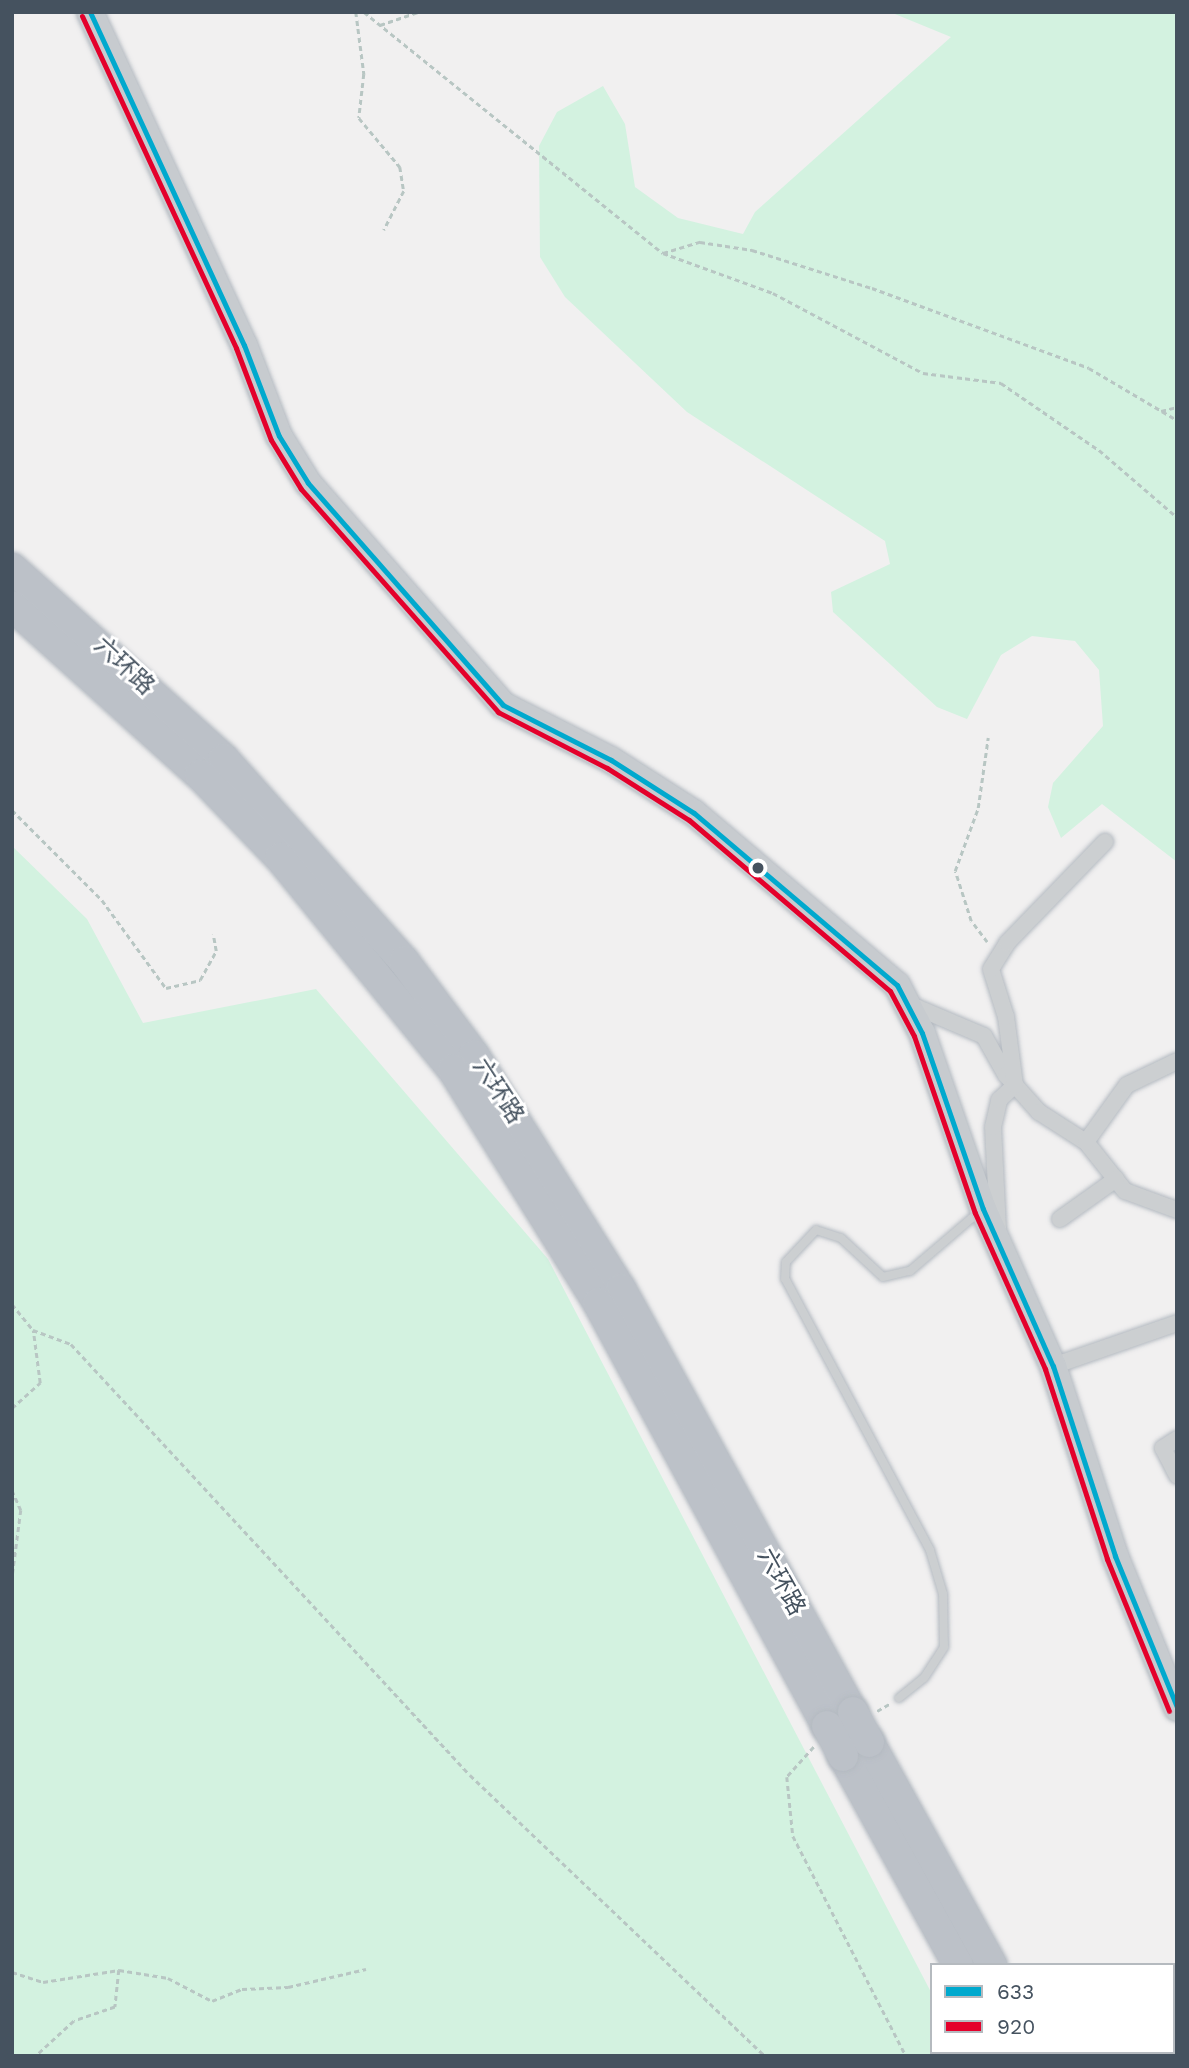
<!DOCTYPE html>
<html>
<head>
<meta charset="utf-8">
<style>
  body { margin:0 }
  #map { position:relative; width:1189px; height:2068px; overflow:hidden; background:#f1f0f0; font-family:"Work Sans","Noto Sans SC",sans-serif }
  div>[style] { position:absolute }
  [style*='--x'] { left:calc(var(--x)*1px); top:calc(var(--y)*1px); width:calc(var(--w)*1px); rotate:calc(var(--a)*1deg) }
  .green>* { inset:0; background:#d3f2e0 }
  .path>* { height:2.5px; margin-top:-1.25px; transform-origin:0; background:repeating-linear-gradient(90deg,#b8c6c3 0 5px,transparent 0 8.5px) }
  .roads { filter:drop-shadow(0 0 2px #b4bac1) drop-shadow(0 0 2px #b4bac1) }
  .service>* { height:8px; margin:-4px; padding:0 4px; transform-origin:4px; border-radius:4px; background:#cccfd1 }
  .minor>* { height:16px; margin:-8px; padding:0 8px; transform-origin:8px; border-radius:8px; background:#cccfd1 }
  .primary>* { height:26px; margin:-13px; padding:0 13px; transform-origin:13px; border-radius:13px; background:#c7cbcf }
  .motorway>* { height:30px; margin:-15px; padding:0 15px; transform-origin:15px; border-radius:15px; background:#bcc1c8 }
  .bridges { filter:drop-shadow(0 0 2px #b4bac1) drop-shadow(0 0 2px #b4bac1) }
  .motorway-bridge>* { height:30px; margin:-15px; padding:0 15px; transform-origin:15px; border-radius:15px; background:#bcc1c8 }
  .bus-1>* { height:5px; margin:-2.5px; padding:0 2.5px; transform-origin:2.5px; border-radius:2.5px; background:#00a9ce }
  .bus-2>* { height:5px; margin:-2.5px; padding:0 2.5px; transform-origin:2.5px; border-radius:2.5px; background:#e4002b }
  .dots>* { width:19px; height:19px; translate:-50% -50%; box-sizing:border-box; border:4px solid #fff; border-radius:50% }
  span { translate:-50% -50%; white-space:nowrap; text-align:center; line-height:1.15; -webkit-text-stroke:6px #fff; paint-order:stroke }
  .street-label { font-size:24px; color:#45525f }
  .frame { position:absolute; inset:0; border:14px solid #45525f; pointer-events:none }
  .legend { position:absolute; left:930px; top:1963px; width:245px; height:91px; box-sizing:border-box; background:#fff; border:2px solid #b5babf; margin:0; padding:9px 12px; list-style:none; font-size:21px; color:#45525f }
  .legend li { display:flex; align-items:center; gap:14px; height:35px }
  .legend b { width:35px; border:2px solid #b5babf }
</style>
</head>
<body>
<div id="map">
  <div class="green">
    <div style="clip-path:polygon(890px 12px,1177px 12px,1177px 862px,1102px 804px,1061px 838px,1048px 807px,1053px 783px,1103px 726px,1099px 670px,1075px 641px,1032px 636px,1001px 655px,967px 719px,937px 707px,833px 612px,831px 592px,890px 564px,885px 541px,687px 412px,565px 297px,540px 257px,539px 146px,557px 112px,603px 86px,625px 124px,635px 187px,678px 218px,743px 234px,755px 212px,951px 37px)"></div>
    <div style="clip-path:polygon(12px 846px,87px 919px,143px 1023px,316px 989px,548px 1259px,932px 1994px,932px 2052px,964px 2056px,12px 2056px)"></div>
  </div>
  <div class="path">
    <div style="--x:356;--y:12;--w:63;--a:82.6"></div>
    <div style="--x:364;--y:74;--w:44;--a:96.5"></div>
    <div style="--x:359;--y:118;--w:64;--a:50.1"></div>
    <div style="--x:400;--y:167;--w:24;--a:81"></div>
    <div style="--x:404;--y:191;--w:44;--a:117.1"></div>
    <div style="--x:364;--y:12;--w:384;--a:38.9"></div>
    <div style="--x:663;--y:253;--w:117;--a:20"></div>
    <div style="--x:773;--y:293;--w:170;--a:28.1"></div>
    <div style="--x:923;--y:373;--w:79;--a:7.3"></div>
    <div style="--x:1001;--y:383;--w:119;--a:34.4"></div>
    <div style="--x:1099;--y:450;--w:103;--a:40.7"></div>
    <div style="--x:380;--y:25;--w:40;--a:-18.9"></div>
    <div style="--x:663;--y:253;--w:39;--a:-17"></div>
    <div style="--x:700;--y:242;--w:53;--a:8.7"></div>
    <div style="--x:752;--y:250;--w:126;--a:17.6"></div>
    <div style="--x:872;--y:288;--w:231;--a:20.2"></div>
    <div style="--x:1089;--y:368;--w:102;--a:30.6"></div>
    <div style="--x:1161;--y:411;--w:16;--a:-14"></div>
    <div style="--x:12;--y:810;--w:127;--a:45"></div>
    <div style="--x:102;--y:900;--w:109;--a:54"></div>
    <div style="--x:166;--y:988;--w:35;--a:-13"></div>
    <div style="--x:200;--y:980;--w:33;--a:-61"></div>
    <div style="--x:216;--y:951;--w:17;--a:-100"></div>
    <div style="--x:987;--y:942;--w:26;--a:-127"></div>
    <div style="--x:971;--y:921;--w:52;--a:-107.7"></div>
    <div style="--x:955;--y:871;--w:67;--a:-69.9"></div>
    <div style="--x:978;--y:808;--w:71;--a:-81.9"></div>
    <div style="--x:12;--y:1304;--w:33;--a:51"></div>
    <div style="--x:33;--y:1330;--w:40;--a:20.2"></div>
    <div style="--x:71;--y:1344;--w:587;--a:47.21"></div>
    <div style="--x:470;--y:1775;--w:407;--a:43.6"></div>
    <div style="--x:12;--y:1408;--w:38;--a:-42"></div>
    <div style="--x:40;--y:1383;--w:53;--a:-97.5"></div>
    <div style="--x:12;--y:1490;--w:22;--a:66"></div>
    <div style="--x:21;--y:1510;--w:70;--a:97.4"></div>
    <div style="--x:877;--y:1711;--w:14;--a:-30"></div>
    <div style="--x:814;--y:1747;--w:40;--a:132"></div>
    <div style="--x:787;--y:1777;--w:59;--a:84.2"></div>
    <div style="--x:793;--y:1836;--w:247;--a:62.8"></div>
    <div style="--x:119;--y:1970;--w:50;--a:9.3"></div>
    <div style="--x:168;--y:1978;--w:50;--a:27.6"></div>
    <div style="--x:212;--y:2001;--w:32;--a:-22"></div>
    <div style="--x:242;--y:1989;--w:46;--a:-2.5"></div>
    <div style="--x:288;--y:1987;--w:80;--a:-13"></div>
    <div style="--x:12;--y:1972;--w:33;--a:18"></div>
    <div style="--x:43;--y:1982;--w:77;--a:-9"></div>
    <div style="--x:119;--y:1970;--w:37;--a:96"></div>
    <div style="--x:115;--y:2007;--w:43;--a:161.1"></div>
    <div style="--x:74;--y:2021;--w:52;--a:137.4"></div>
  </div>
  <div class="roads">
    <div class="service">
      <div style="--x:899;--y:1698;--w:32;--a:-39"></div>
      <div style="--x:924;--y:1678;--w:37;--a:-57"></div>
      <div style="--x:944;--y:1647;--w:53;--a:-91.1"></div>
      <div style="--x:943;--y:1594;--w:46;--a:-106.5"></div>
      <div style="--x:930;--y:1550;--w:307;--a:-118.1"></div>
      <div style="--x:785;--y:1279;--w:17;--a:-87"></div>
      <div style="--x:786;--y:1262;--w:44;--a:-46.8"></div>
      <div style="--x:816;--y:1230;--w:26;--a:18"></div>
      <div style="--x:841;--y:1238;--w:57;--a:42.9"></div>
      <div style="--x:883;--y:1277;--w:28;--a:-13"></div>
      <div style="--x:910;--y:1271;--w:92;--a:-40.6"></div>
    </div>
    <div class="minor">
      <div style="--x:909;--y:1004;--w:82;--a:23.1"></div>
      <div style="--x:984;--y:1036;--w:45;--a:60.6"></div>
      <div style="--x:1006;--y:1075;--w:50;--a:48.3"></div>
      <div style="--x:1039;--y:1112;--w:56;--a:32.6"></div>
      <div style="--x:1086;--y:1142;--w:63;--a:51.5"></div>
      <div style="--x:1125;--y:1191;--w:55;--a:20.1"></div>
      <div style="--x:1086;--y:1142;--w:70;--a:-54.3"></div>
      <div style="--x:1127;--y:1085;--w:55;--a:-25.6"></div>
      <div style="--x:1060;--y:1219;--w:69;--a:-35.5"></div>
      <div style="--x:998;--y:1229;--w:102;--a:-92.8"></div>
      <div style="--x:993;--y:1127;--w:28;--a:-77"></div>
      <div style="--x:999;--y:1100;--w:22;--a:-43"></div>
      <div style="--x:1015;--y:1085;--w:69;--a:-97.5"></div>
      <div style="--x:1006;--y:1017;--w:50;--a:-107.4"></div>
      <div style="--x:991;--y:969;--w:31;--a:-58"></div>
      <div style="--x:1007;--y:943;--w:141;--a:-45.9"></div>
      <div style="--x:1053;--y:1366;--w:131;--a:-19.1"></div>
      <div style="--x:1177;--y:1439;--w:17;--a:147"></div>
      <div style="--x:1163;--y:1448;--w:31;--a:63"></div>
    </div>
    <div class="primary">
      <div style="--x:90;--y:12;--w:367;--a:65.2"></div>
      <div style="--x:244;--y:345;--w:97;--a:69"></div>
      <div style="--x:279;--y:436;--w:55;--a:58.3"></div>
      <div style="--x:308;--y:483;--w:295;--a:48.7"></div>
      <div style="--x:503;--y:705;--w:121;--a:27"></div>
      <div style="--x:611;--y:760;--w:98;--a:32.6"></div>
      <div style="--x:694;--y:813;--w:266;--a:40.3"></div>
      <div style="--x:897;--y:985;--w:54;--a:62.5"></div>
      <div style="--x:922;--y:1033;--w:186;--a:70.9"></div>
      <div style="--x:983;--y:1209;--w:172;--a:66"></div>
      <div style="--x:1053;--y:1366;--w:200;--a:71.9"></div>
      <div style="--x:1115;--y:1556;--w:164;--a:67.8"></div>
    </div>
    <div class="motorway">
      <div style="--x:12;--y:568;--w:285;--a:42"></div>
      <div style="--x:224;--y:759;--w:271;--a:48.3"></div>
      <div style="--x:404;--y:961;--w:117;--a:53.3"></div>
      <div style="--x:474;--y:1055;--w:276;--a:57.9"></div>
      <div style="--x:621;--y:1289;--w:482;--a:61.3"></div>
      <div style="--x:12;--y:606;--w:253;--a:42"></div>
      <div style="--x:200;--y:775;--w:115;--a:46.1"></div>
      <div style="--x:280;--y:858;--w:274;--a:50.8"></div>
      <div style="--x:453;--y:1070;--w:274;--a:58.1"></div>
      <div style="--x:598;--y:1303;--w:481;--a:61.6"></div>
      <div style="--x:869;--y:1742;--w:255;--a:61.1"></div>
      <div style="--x:843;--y:1756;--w:239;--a:61.2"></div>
      <div style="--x:1007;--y:2052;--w:4;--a:63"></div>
      <div style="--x:1040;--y:2052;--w:4;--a:63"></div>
    </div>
  </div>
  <div class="bridges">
    <div class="motorway-bridge">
      <div style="--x:853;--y:1712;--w:34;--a:62"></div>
      <div style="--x:827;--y:1726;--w:34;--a:62"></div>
    </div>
  </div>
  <div class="bus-1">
    <div style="--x:90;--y:12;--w:367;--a:65.2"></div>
    <div style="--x:244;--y:345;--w:97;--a:69"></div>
    <div style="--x:279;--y:436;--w:55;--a:58.3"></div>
    <div style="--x:308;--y:483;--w:295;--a:48.7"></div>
    <div style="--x:503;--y:705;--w:121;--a:27"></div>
    <div style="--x:611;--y:760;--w:98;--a:32.6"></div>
    <div style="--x:694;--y:813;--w:266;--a:40.3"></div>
    <div style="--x:897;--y:985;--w:54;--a:62.5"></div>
    <div style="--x:922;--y:1033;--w:186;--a:70.9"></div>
    <div style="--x:983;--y:1209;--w:172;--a:66"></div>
    <div style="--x:1053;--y:1366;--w:200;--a:71.9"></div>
    <div style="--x:1115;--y:1556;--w:163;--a:67.7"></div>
  </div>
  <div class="bus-2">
    <div style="--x:82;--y:16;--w:366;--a:65.1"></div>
    <div style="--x:236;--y:348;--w:98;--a:69.2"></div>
    <div style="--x:271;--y:440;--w:57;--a:58.5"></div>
    <div style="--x:301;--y:489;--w:298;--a:48.5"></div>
    <div style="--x:498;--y:712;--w:123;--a:27.2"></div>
    <div style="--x:607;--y:768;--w:97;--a:32.4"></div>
    <div style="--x:689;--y:820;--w:264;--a:40.4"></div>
    <div style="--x:890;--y:991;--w:51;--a:61.9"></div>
    <div style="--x:914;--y:1036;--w:187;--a:71"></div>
    <div style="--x:975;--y:1213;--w:171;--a:65.8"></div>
    <div style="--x:1045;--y:1369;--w:200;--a:71.9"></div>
    <div style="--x:1107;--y:1559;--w:164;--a:67.8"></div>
  </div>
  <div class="dots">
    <div style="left:758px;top:868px;background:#45525f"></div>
  </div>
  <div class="street-label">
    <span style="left:124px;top:666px;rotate:43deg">六环路</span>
    <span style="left:498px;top:1091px;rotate:57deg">六环路</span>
    <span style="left:781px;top:1582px;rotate:61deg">六环路</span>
  </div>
  <div class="frame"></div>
  <ul class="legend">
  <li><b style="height:9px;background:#00a9ce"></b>633</li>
  <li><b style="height:9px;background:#e4002b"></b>920</li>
  </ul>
</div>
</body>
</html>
